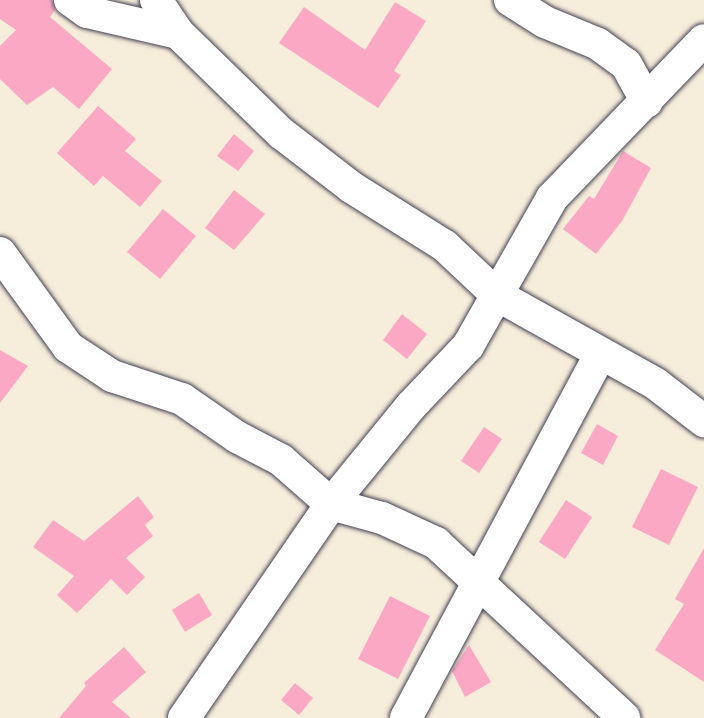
<!DOCTYPE html>
<html>
<head>
<meta charset="utf-8">
<style>
  body { margin:0 }
  #map { position:relative; width:704px; height:718px; overflow:hidden; background:#f7eddb; font-family:"Shantell Sans",sans-serif }
  div>[style] { position:absolute }
  [style*='--x'] { left:calc(var(--x)*1px); top:calc(var(--y)*1px); width:calc(var(--w)*1px); rotate:calc(var(--a)*1deg) }
  .building>* { inset:0; background:#faa8c4 }
  .roads { filter:drop-shadow(0 0 2px #424053) drop-shadow(0 0 2px #424053) }
  .street>* { height:32px; margin:-16px; padding:0 16px; transform-origin:16px; border-radius:16px; background:#fff }
  span { translate:-50% -50%; white-space:nowrap; text-align:center; line-height:1.15; -webkit-text-stroke:6px #fdfcf7; paint-order:stroke }
</style>
</head>
<body>
<div id="map">
  <div class="building">
    <div style="clip-path:polygon(0 0,52px 0,55px 10px,50px 17px,112px 69px,79px 109px,53px 87px,27px 105px,0 79px,0 46px,16px 30px,0 19px)"></div>
    <div style="clip-path:polygon(395px 2px,426px 21px,394px 71px,401px 75px,378px 108px,279px 43px,304px 7px,365px 50px)"></div>
    <div style="clip-path:polygon(98px 106px,136px 139px,125px 151px,162px 181px,140px 207px,103px 176px,94px 186px,57px 153px)"></div>
    <div style="clip-path:polygon(234px 134px,254px 151px,238px 171px,217px 156px)"></div>
    <div style="clip-path:polygon(623px 151px,651px 168px,622px 221px,596px 254px,563px 229px,589px 196px,594px 199px)"></div>
    <div style="clip-path:polygon(234px 190px,265px 214px,234px 250px,205px 228px)"></div>
    <div style="clip-path:polygon(163px 209px,196px 236px,160px 279px,127px 252px)"></div>
    <div style="clip-path:polygon(402px 314px,427px 334px,407px 359px,383px 340px)"></div>
    <div style="clip-path:polygon(0 350px,28px 366px,0 403px)"></div>
    <div style="clip-path:polygon(597px 424px,618px 436px,603px 465px,581px 453px)"></div>
    <div style="clip-path:polygon(484px 427px,502px 439px,479px 473px,461px 461px)"></div>
    <div style="clip-path:polygon(661px 469px,698px 487px,669px 545px,632px 527px)"></div>
    <div style="clip-path:polygon(138px 496px,154px 517px,145px 525px,153px 536px,126px 558px,145px 577px,127px 595px,111px 579px,77px 613px,57px 595px,74px 576px,33px 547px,53px 520px,84px 541px)"></div>
    <div style="clip-path:polygon(566px 500px,592px 517px,565px 559px,539px 542px)"></div>
    <div style="clip-path:polygon(704px 548px,704px 682px,655px 650px,684px 604px,675px 599px)"></div>
    <div style="clip-path:polygon(199px 593px,212px 615px,185px 632px,172px 610px)"></div>
    <div style="clip-path:polygon(390px 596px,430px 616px,398px 679px,358px 659px)"></div>
    <div style="clip-path:polygon(469px 645px,491px 682px,465px 697px,452px 671px)"></div>
    <div style="clip-path:polygon(124px 647px,146px 672px,112px 702px,131px 718px,59px 718px,86px 686px,84px 683px)"></div>
    <div style="clip-path:polygon(295px 683px,313px 698px,299px 715px,281px 700px)"></div>
  </div>
  <div class="roads">
    <div class="street">
      <div style="--x:70;--y:0;--w:21;--a:35"></div>
      <div style="--x:87;--y:12;--w:93;--a:13"></div>
      <div style="--x:156;--y:0;--w:40;--a:56"></div>
      <div style="--x:178;--y:33;--w:144;--a:44.2"></div>
      <div style="--x:281;--y:133;--w:88;--a:37.6"></div>
      <div style="--x:351;--y:187;--w:111;--a:32.1"></div>
      <div style="--x:445;--y:246;--w:71;--a:43.3"></div>
      <div style="--x:497;--y:295;--w:182;--a:29.2"></div>
      <div style="--x:656;--y:384;--w:61;--a:37.6"></div>
      <div style="--x:510;--y:0;--w:41;--a:32.2"></div>
      <div style="--x:545;--y:22;--w:57;--a:22.5"></div>
      <div style="--x:598;--y:44;--w:34;--a:36"></div>
      <div style="--x:626;--y:64;--w:43;--a:61.1"></div>
      <div style="--x:0;--y:253;--w:116;--a:54.1"></div>
      <div style="--x:68;--y:347;--w:53;--a:33.4"></div>
      <div style="--x:112;--y:376;--w:74;--a:18.2"></div>
      <div style="--x:182;--y:399;--w:67;--a:34.6"></div>
      <div style="--x:237;--y:437;--w:50;--a:27.6"></div>
      <div style="--x:281;--y:460;--w:67;--a:41.3"></div>
      <div style="--x:331;--y:504;--w:53;--a:15.4"></div>
      <div style="--x:382;--y:518;--w:60;--a:24.8"></div>
      <div style="--x:436;--y:543;--w:257;--a:42.9"></div>
      <div style="--x:184;--y:718;--w:260;--a:-55.5"></div>
      <div style="--x:331;--y:504;--w:127;--a:-50.8"></div>
      <div style="--x:411;--y:406;--w:83;--a:-46.5"></div>
      <div style="--x:468;--y:346;--w:170;--a:-60.4"></div>
      <div style="--x:552;--y:198;--w:219;--a:-46.1"></div>
      <div style="--x:406;--y:718;--w:412;--a:-61.9"></div>
    </div>
  </div>
</div>
</body>
</html>
